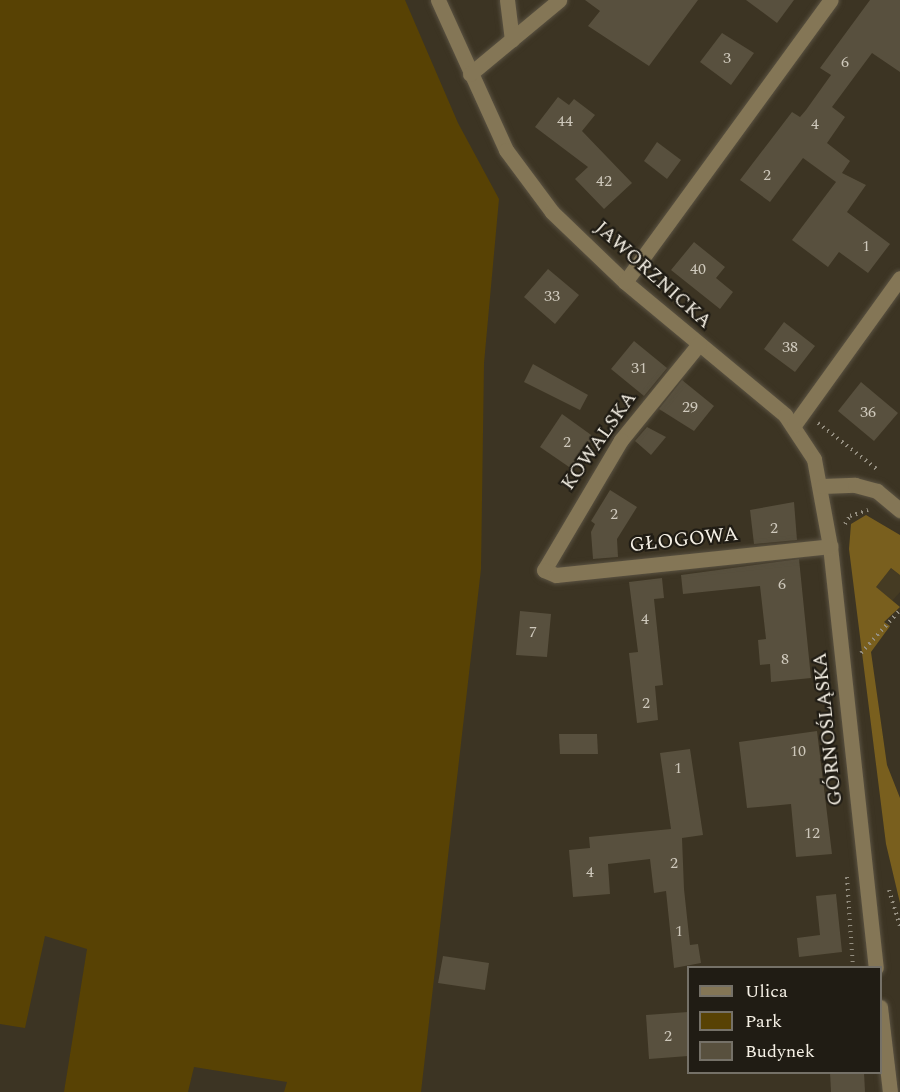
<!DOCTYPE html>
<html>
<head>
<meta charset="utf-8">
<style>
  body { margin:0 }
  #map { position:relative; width:900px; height:1092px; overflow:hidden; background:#3c3423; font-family:Spectral,serif }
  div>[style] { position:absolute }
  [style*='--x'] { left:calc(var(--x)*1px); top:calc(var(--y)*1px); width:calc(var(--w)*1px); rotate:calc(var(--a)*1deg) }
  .built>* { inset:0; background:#453b23 }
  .green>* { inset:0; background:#584204 }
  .forest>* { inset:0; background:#795f1e }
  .building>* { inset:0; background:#58503e }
  .path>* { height:4px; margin-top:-2px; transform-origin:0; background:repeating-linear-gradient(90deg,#948e80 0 1.5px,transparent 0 6px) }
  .roads { filter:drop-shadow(0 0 2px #5a5242) drop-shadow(0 0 2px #5a5242) }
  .minor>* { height:15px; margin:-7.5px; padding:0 7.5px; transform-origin:7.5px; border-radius:7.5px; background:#847656 }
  span { translate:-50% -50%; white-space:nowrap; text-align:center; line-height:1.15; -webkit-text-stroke:4.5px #201c14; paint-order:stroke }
  .number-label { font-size:16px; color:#cec8bb }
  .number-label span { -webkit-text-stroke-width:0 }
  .street-label { font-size:20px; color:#f5f0e5 }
  .legend { position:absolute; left:687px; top:966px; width:195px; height:108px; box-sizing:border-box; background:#201c14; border:2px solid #757168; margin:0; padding:8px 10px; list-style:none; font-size:18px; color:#f5f0e5 }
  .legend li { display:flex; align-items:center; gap:12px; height:30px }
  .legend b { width:30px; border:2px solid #757168 }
</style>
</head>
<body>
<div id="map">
  <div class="built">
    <div style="clip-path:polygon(891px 568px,900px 575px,900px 592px,892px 601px,875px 587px)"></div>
  </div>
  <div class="green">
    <div style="clip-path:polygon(0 0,405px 0,458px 123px,499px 199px,484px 363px,481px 569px,421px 1092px,284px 1092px,287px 1082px,194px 1067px,188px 1092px,64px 1092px,87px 949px,45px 936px,25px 1028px,0 1024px)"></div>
  </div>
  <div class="forest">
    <div style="clip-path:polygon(866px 515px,900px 535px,900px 575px,891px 568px,876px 587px,900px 607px,884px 622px,890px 626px,871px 652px,887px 765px,900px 798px,900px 903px,886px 844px,849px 549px,851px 524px)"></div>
  </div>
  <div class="building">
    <div style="clip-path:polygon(585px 0,698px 0,649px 66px,588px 26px,600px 11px)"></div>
    <div style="clip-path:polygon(746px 0,794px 0,777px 23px)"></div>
    <div style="clip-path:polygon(870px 0,900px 0,900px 72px,872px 53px,832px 107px,845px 117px,827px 143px,850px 161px,842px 173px,866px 185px,847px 212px,890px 244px,868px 273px,839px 252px,828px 267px,792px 240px,836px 182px,803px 158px,770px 202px,740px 180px,792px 112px,800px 117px,806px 110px,831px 75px,820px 68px)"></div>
    <div style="clip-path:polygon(722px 33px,754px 53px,731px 85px,700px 62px)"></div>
    <div style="clip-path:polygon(558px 97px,569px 105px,574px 99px,595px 115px,582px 131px,632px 183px,604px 209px,575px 179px,588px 167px,535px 127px)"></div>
    <div style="clip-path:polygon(657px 142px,681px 160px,667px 179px,644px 161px)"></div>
    <div style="clip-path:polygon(694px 242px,725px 267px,716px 278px,733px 292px,720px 309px,671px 270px)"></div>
    <div style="clip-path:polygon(548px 269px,579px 295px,555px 324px,524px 297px)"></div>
    <div style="clip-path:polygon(784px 322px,815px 346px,795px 372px,764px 349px)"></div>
    <div style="clip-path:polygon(634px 341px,667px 368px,644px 396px,611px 369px)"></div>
    <div style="clip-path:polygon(533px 364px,588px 395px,580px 410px,524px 382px)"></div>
    <div style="clip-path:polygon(682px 380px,714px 406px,694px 431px,659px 409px)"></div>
    <div style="clip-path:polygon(861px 382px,898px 413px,874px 441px,838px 411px)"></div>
    <div style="clip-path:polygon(562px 414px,594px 437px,572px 469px,540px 447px)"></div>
    <div style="clip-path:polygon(647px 427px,666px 437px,651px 455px,635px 441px)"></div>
    <div style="clip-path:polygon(610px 490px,637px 507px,617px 539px,618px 557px,593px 559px,591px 532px,595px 524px,591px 521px)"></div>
    <div style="clip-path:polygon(794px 502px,797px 540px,754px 544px,750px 510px)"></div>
    <div style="clip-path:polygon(799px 559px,811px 678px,771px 682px,770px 664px,760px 665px,758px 640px,766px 639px,760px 586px,683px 594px,681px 575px)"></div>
    <div style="clip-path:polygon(662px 578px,664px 598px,654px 599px,663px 685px,655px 686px,658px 720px,637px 723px,629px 653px,638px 652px,629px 582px)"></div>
    <div style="clip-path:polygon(520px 611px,551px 614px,547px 657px,516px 655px)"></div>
    <div style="clip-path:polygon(817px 731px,832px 854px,796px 857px,791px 804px,747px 808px,739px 742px)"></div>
    <div style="clip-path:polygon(559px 734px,597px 734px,598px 754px,560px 754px)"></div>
    <div style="clip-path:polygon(690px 749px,703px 835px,682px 838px,684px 889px,690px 945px,698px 944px,701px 963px,674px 968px,666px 891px,654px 893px,650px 859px,608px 864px,610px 894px,573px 897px,569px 850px,590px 848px,589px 837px,671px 829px,660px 753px)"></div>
    <div style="clip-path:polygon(836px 894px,842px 952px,799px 957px,797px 938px,820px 935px,816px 896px)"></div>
    <div style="clip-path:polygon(443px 956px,489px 963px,485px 990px,438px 983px)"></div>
    <div style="clip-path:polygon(688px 1012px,688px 1056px,649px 1059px,646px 1015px)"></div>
    <div style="clip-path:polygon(830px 1072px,864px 1072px,865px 1092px,831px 1092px)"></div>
  </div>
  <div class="path">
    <div style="--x:818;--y:423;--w:76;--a:38.1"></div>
    <div style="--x:845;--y:524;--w:9;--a:-58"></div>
    <div style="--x:850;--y:516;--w:19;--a:-18"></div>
    <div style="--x:861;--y:653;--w:58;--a:-47.8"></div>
    <div style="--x:847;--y:877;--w:91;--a:86.2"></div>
    <div style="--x:889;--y:890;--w:39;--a:73"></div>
  </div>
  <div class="roads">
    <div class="minor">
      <div style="--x:438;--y:0;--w:165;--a:65.6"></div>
      <div style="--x:506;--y:150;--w:77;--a:53.4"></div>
      <div style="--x:552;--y:212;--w:101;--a:43.8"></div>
      <div style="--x:625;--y:282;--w:208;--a:39.7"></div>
      <div style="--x:785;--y:415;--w:53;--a:56.6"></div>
      <div style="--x:814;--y:459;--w:88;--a:79.6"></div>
      <div style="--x:830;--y:546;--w:424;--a:83.8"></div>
      <div style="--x:507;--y:0;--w:40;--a:82.9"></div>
      <div style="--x:470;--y:74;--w:116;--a:-39.7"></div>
      <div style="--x:625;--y:282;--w:349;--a:-53.9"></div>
      <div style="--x:699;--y:344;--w:124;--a:129.1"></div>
      <div style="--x:621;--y:440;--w:151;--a:120.6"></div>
      <div style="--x:544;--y:570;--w:13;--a:23"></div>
      <div style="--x:556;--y:575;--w:276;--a:-6"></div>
      <div style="--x:794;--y:425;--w:181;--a:-54.2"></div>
      <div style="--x:822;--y:486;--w:33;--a:-2"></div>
      <div style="--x:855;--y:485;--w:23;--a:15"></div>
      <div style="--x:877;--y:491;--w:30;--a:40"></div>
      <div style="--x:880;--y:1007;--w:86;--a:83.3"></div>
    </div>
  </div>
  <div class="number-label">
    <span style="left:727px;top:58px">3</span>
    <span style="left:845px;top:62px">6</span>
    <span style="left:565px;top:121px">44</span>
    <span style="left:815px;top:124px">4</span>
    <span style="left:767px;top:175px">2</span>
    <span style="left:604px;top:181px">42</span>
    <span style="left:866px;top:246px">1</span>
    <span style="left:698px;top:269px">40</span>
    <span style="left:552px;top:296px">33</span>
    <span style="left:790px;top:347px">38</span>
    <span style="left:639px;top:368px">31</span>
    <span style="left:690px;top:407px">29</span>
    <span style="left:868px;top:412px">36</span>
    <span style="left:567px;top:442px">2</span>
    <span style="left:614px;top:514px">2</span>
    <span style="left:774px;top:528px">2</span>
    <span style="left:782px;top:584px">6</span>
    <span style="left:645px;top:619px">4</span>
    <span style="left:533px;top:632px">7</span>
    <span style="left:785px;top:659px">8</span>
    <span style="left:646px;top:703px">2</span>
    <span style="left:798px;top:751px">10</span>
    <span style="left:678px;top:768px">1</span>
    <span style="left:812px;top:833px">12</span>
    <span style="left:674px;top:863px">2</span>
    <span style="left:590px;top:872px">4</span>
    <span style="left:679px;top:931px">1</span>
    <span style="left:668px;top:1036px">2</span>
  </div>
  <div class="street-label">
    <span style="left:653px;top:275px;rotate:42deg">JAWORZNICKA</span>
    <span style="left:599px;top:441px;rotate:-55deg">KOWALSKA</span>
    <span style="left:684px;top:540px;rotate:-6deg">GŁOGOWA</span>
    <span style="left:828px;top:729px;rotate:-96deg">GÓRNOŚLĄSKA</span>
  </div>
  <ul class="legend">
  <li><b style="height:8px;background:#847656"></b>Ulica</li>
  <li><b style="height:16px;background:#584204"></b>Park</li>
  <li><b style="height:16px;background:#58503e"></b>Budynek</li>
  </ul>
</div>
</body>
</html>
